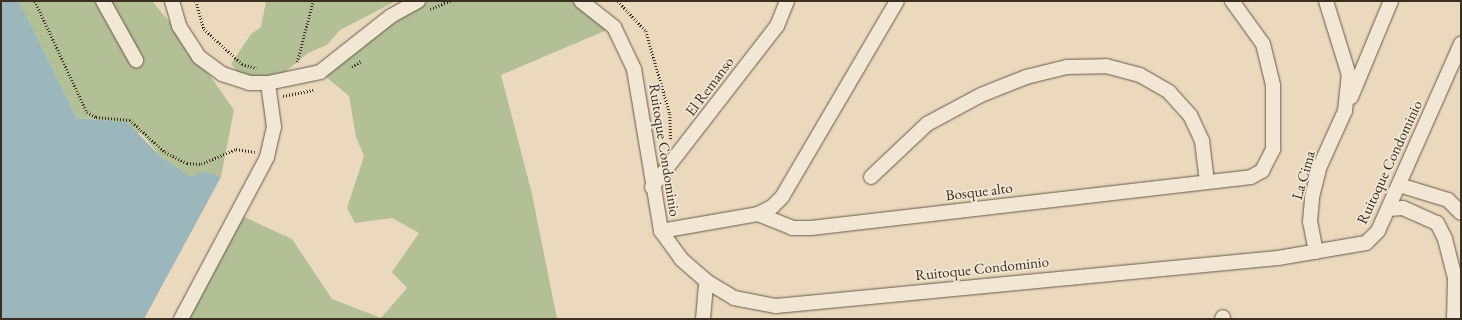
<!DOCTYPE html>
<html>
<head>
<meta charset="utf-8">
<style>
  body { margin:0 }
  #map { position:relative; width:1462px; height:320px; overflow:hidden; background:#ebd9be; font-family:"EB Garamond",serif }
  div>[style] { position:absolute }
  [style*='--x'] { left:calc(var(--x)*1px); top:calc(var(--y)*1px); width:calc(var(--w)*1px); rotate:calc(var(--a)*1deg) }
  .green>* { inset:0; background:#b3c095 }
  .water>* { inset:0; background:#9cb7bc }
  .path>* { height:2.5px; margin-top:-1.25px; transform-origin:0; background:repeating-linear-gradient(90deg,#3a2f20 0 1px,transparent 0 3px) }
  .roads { filter:drop-shadow(0 0 1px #665a48) drop-shadow(0 0 1px #665a48) }
  .street>* { height:14px; margin:-7px; padding:0 7px; transform-origin:7px; border-radius:7px; background:#f2e6d5 }
  span { translate:-50% -50%; white-space:nowrap; text-align:center; line-height:1.15; -webkit-text-stroke:3.5px #f2e6d5; paint-order:stroke }
  .street-label { font-size:15px; color:#3a2f20 }
  .frame { position:absolute; inset:0; border:2px solid #3a2f20; pointer-events:none }
</style>
</head>
<body>
<div id="map">
  <div class="green">
    <div style="clip-path:polygon(19px 1px,152px 1px,187px 43px,234px 110px,221px 177px,204px 171px,191px 178px,160px 156px,142px 134px,95px 119px,77px 118px)"></div>
    <div style="clip-path:polygon(266px 1px,396px 1px,340px 30px,327px 45px,308px 53px,279px 77px,260px 78px,239px 73px,231px 64px,251px 34px,261px 27px)"></div>
    <div style="clip-path:polygon(418px 1px,581px 1px,614px 27px,501px 75px,532px 194px,557px 319px,175px 319px,238px 214px,292px 239px,332px 299px,381px 318px,407px 288px,392px 272px,419px 233px,392px 218px,355px 223px,347px 208px,364px 156px,356px 137px,349px 96px,320px 72px)"></div>
  </div>
  <div class="water">
    <div style="clip-path:polygon(1px 1px,19px 1px,77px 118px,127px 122px,160px 156px,191px 177px,204px 171px,221px 177px,144px 319px,1px 319px)"></div>
  </div>
  <div class="path">
    <div style="--x:35;--y:1;--w:123;--a:64.9"></div>
    <div style="--x:87;--y:112;--w:10;--a:29"></div>
    <div style="--x:96;--y:117;--w:34;--a:5"></div>
    <div style="--x:130;--y:120;--w:47;--a:42.4"></div>
    <div style="--x:165;--y:152;--w:25;--a:27"></div>
    <div style="--x:187;--y:163;--w:14;--a:4"></div>
    <div style="--x:201;--y:164;--w:38;--a:-23"></div>
    <div style="--x:236;--y:149;--w:19;--a:9"></div>
    <div style="--x:196;--y:1;--w:29;--a:74"></div>
    <div style="--x:204;--y:29;--w:52;--a:42.6"></div>
    <div style="--x:242;--y:64;--w:15;--a:16"></div>
    <div style="--x:618;--y:1;--w:41;--a:47"></div>
    <div style="--x:646;--y:31;--w:86;--a:73.9"></div>
    <div style="--x:670;--y:114;--w:26;--a:88"></div>
    <div style="--x:430;--y:9;--w:22;--a:-22"></div>
    <div style="--x:297;--y:62;--w:63;--a:-75.3"></div>
    <div style="--x:352;--y:67;--w:11;--a:-34"></div>
    <div style="--x:283;--y:96;--w:31;--a:-11"></div>
  </div>
  <div class="roads">
    <div class="street">
      <div style="--x:103;--y:1;--w:68;--a:60.8"></div>
      <div style="--x:172;--y:1;--w:26;--a:74"></div>
      <div style="--x:179;--y:26;--w:37;--a:57"></div>
      <div style="--x:199;--y:57;--w:29;--a:36"></div>
      <div style="--x:222;--y:74;--w:28;--a:18"></div>
      <div style="--x:249;--y:83;--w:19;--a:0"></div>
      <div style="--x:268;--y:83;--w:53;--a:-11.9"></div>
      <div style="--x:320;--y:72;--w:90;--a:-38.3"></div>
      <div style="--x:391;--y:16;--w:31;--a:-29"></div>
      <div style="--x:581;--y:1;--w:42;--a:38.2"></div>
      <div style="--x:614;--y:27;--w:47;--a:64.5"></div>
      <div style="--x:634;--y:69;--w:164;--a:80.5"></div>
      <div style="--x:661;--y:231;--w:34;--a:54"></div>
      <div style="--x:681;--y:259;--w:33;--a:41"></div>
      <div style="--x:706;--y:281;--w:33;--a:31"></div>
      <div style="--x:734;--y:298;--w:43;--a:10.8"></div>
      <div style="--x:776;--y:306;--w:504;--a:-5.46"></div>
      <div style="--x:1278;--y:258;--w:89;--a:-9.7"></div>
      <div style="--x:1366;--y:243;--w:17;--a:-45"></div>
      <div style="--x:1378;--y:231;--w:205;--a:-66.1"></div>
      <div style="--x:1351;--y:97;--w:104;--a:-67.4"></div>
      <div style="--x:871;--y:177;--w:77;--a:-43.4"></div>
      <div style="--x:927;--y:124;--w:61;--a:-28.2"></div>
      <div style="--x:981;--y:95;--w:48;--a:-21.8"></div>
      <div style="--x:1026;--y:77;--w:42;--a:-13.7"></div>
      <div style="--x:1067;--y:67;--w:39;--a:-1"></div>
      <div style="--x:1106;--y:66;--w:35;--a:15"></div>
      <div style="--x:1140;--y:75;--w:34;--a:30"></div>
      <div style="--x:1169;--y:92;--w:31;--a:48"></div>
      <div style="--x:1190;--y:115;--w:29;--a:65"></div>
      <div style="--x:1202;--y:141;--w:41;--a:83"></div>
      <div style="--x:1399;--y:185;--w:51;--a:17"></div>
      <div style="--x:1448;--y:200;--w:18;--a:45"></div>
      <div style="--x:652;--y:187;--w:204;--a:-52.2"></div>
      <div style="--x:777;--y:26;--w:27;--a:-68"></div>
      <div style="--x:1388;--y:209;--w:15;--a:-4"></div>
      <div style="--x:1403;--y:208;--w:37;--a:24"></div>
      <div style="--x:1437;--y:223;--w:18;--a:63"></div>
      <div style="--x:1445;--y:239;--w:40;--a:75.6"></div>
      <div style="--x:1455;--y:278;--w:41;--a:91.4"></div>
      <div style="--x:758;--y:214;--w:37;--a:22"></div>
      <div style="--x:792;--y:228;--w:19;--a:0"></div>
      <div style="--x:811;--y:228;--w:443;--a:-6.6"></div>
      <div style="--x:1251;--y:177;--w:13;--a:-29"></div>
      <div style="--x:1262;--y:171;--w:25;--a:-63"></div>
      <div style="--x:1273;--y:149;--w:64;--a:-90"></div>
      <div style="--x:1273;--y:85;--w:42;--a:-103.7"></div>
      <div style="--x:1263;--y:44;--w:53;--a:-125.8"></div>
      <div style="--x:661;--y:231;--w:98;--a:-9.9"></div>
      <div style="--x:758;--y:214;--w:16;--a:-27"></div>
      <div style="--x:772;--y:207;--w:14;--a:-45"></div>
      <div style="--x:782;--y:197;--w:227;--a:-59.6"></div>
      <div style="--x:1316;--y:252;--w:31;--a:-101"></div>
      <div style="--x:1310;--y:222;--w:25;--a:-85"></div>
      <div style="--x:1312;--y:197;--w:32;--a:-76"></div>
      <div style="--x:1320;--y:166;--w:60;--a:-65.6"></div>
      <div style="--x:1345;--y:111;--w:36;--a:-84"></div>
      <div style="--x:1349;--y:75;--w:77;--a:-107.3"></div>
      <div style="--x:181;--y:319;--w:183;--a:-62"></div>
      <div style="--x:267;--y:157;--w:31;--a:-77"></div>
      <div style="--x:274;--y:127;--w:44;--a:-97.8"></div>
      <div style="--x:703;--y:319;--w:38;--a:-85"></div>
      <div style="--x:1222;--y:319;--w:2;--a:-63"></div>
    </div>
  </div>
  <div class="street-label">
    <span style="left:709px;top:86px;rotate:-53deg">El Remanso</span>
    <span style="left:665px;top:150px;rotate:81deg">Ruitoque Condominio</span>
    <span style="left:1389px;top:162px;rotate:-65deg">Ruitoque Condominio</span>
    <span style="left:1303px;top:175px;rotate:-74deg">La Cima</span>
    <span style="left:979px;top:191px;rotate:-7deg">Bosque alto</span>
    <span style="left:982px;top:268px;rotate:-6deg">Ruitoque Condominio</span>
  </div>
  <div class="frame"></div>
</div>
</body>
</html>
